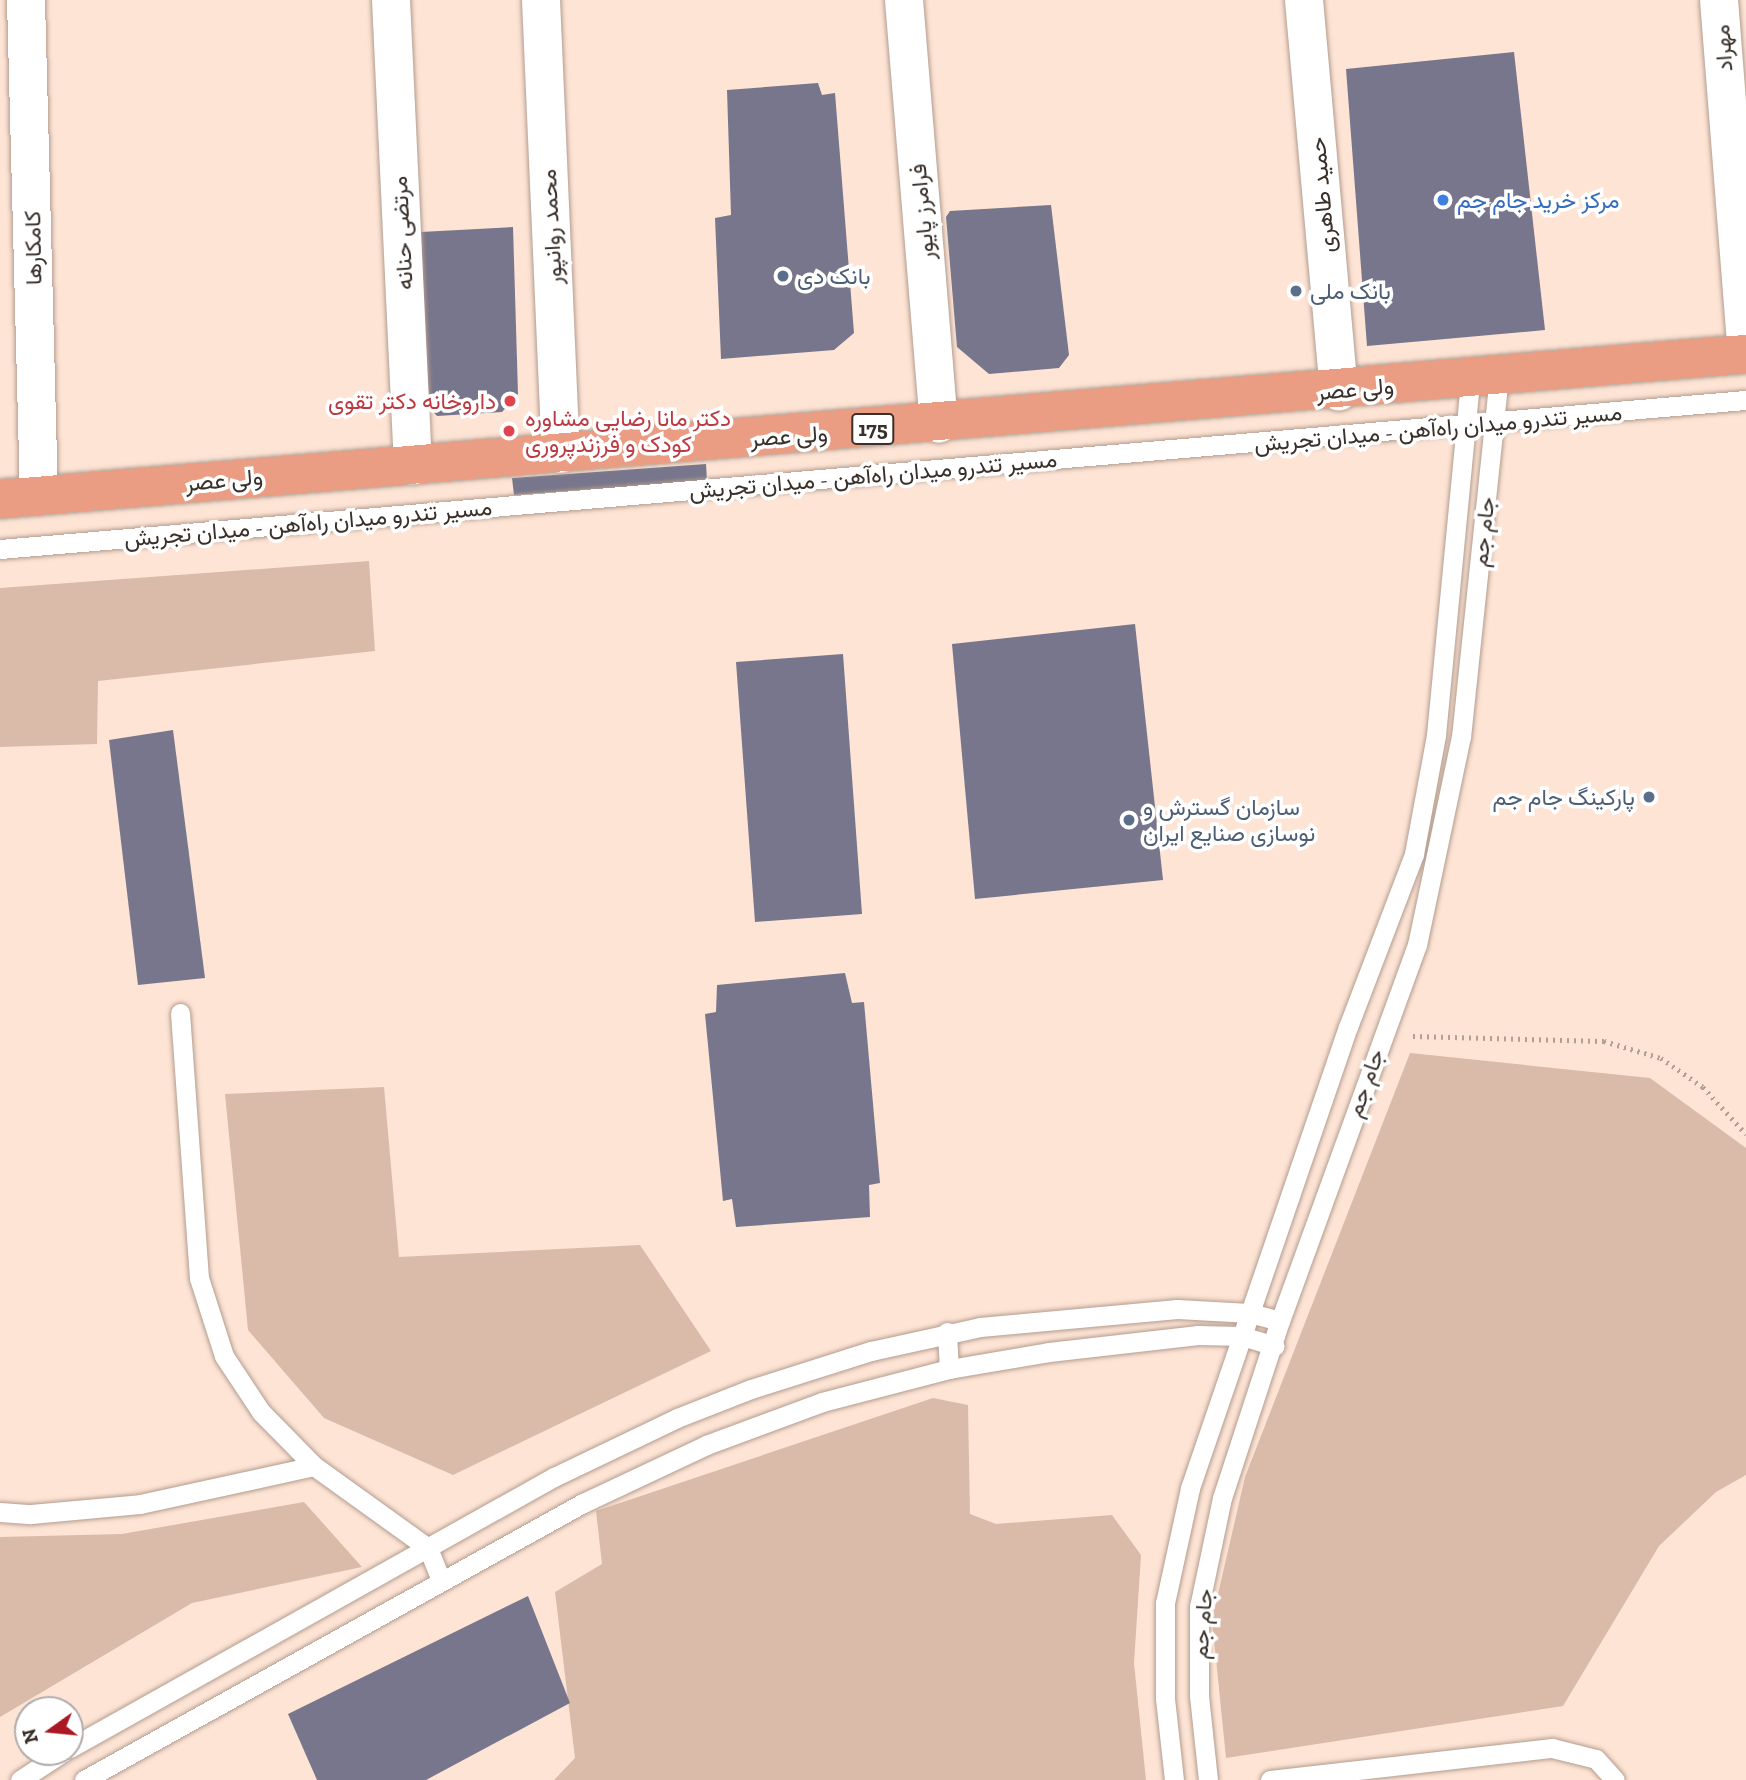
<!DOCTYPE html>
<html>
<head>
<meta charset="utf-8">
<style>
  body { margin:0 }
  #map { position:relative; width:1746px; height:1780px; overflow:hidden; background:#fde4d5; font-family:"Zilla Slab",Vazirmatn,serif }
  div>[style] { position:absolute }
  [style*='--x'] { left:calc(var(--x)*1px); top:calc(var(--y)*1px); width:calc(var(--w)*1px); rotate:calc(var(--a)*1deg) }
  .green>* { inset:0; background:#dabba9 }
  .building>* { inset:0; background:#77768c }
  .path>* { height:4.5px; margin-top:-2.25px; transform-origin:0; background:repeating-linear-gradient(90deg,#b2a094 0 2px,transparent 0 7px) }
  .roads { filter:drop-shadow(0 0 2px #b39c8f) drop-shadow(0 0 2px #b39c8f) }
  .lane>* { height:19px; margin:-9.5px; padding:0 9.5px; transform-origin:9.5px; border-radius:9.5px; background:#fff }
  .street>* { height:38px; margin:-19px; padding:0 19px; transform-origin:19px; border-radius:19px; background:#fff }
  .primary>* { height:38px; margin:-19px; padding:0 19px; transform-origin:19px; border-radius:19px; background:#ea9d82 }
  .dots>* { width:19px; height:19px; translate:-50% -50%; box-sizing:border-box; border:4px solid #fff; border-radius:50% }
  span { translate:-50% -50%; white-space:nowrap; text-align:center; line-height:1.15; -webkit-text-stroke:7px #fff; paint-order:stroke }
  .shield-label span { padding:2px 5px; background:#fff; border:2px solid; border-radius:5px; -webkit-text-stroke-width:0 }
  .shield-label { font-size:21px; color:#39302a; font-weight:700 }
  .street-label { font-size:23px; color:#39302a }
  .shop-label { font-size:23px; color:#366cbe }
  .left { translate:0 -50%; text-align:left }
  .service-label { font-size:23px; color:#4e5e75 }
  .right { translate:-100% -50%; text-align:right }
  .health-label { font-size:23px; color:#be3a42 }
  .north { position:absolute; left:14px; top:1696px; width:70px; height:70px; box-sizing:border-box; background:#fff; border:2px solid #b0acaa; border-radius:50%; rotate:255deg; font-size:19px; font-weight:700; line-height:28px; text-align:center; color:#39302a }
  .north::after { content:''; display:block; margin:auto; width:24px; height:32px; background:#ab1725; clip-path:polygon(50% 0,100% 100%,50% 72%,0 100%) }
</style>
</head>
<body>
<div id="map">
  <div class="green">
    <div style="clip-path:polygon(369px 561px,375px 651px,98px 681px,97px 744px,0 747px,0 588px)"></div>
    <div style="clip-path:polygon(1410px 1053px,1650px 1078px,1746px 1148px,1746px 1475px,1716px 1492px,1659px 1546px,1563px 1706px,1226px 1758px,1212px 1620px,1245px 1477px)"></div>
    <div style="clip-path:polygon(384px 1087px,399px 1257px,640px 1245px,711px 1351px,453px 1475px,324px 1418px,248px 1330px,225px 1094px)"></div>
    <div style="clip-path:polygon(933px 1398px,968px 1405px,970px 1514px,996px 1524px,1112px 1515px,1141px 1555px,1134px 1663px,1146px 1780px,554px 1780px,575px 1758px,555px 1592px,602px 1564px,596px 1511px)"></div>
    <div style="clip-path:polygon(304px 1502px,362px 1567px,192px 1603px,0 1717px,0 1537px,122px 1534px)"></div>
  </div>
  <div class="building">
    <div style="clip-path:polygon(1514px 52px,1545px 330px,1367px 346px,1346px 69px)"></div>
    <div style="clip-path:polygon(818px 83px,822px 95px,835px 93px,854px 333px,834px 350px,721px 359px,715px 218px,731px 215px,727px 90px)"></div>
    <div style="clip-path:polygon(1051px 205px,1069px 355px,1059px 368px,989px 374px,957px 347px,946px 217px,950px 211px)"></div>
    <div style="clip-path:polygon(513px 227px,518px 394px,502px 412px,437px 416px,428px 406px,421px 232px)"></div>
    <div style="clip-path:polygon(706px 464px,707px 481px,514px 495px,512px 478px)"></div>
    <div style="clip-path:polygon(1135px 624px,1163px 880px,975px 899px,952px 644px)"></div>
    <div style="clip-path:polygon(843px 654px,862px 914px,755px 922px,736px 662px)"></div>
    <div style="clip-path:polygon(173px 730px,205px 978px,138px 985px,109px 740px)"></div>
    <div style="clip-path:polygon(845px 973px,852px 1003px,864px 1002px,880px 1183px,869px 1185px,870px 1217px,736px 1227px,732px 1199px,723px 1201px,705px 1014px,716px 1012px,717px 985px)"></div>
    <div style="clip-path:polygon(528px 1596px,570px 1703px,426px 1780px,317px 1780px,288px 1714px)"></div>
  </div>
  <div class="path">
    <div style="--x:1413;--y:1036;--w:191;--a:1.5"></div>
    <div style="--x:1604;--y:1041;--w:59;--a:16.6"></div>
    <div style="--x:1661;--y:1058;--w:51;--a:34.6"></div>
    <div style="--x:1703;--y:1087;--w:64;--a:47.5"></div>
  </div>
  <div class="roads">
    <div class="lane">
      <div style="--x:0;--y:549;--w:1752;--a:-4.88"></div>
      <div style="--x:180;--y:1013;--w:266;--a:85.9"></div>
      <div style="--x:199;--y:1278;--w:82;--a:72.2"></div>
      <div style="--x:224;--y:1356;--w:67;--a:56.5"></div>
      <div style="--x:261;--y:1412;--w:76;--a:45.5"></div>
      <div style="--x:314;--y:1466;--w:140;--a:35.7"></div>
      <div style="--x:428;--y:1548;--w:35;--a:68"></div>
      <div style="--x:947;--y:1332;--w:37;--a:87"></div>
      <div style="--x:0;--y:1512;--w:31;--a:4"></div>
      <div style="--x:31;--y:1514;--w:109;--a:-5.2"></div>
      <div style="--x:140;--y:1504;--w:178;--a:-12.3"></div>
      <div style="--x:70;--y:1748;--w:555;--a:-29.25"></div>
      <div style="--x:554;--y:1477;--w:136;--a:-25.6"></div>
      <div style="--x:677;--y:1418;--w:79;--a:-21.4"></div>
      <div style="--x:751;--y:1389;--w:126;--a:-17.6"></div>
      <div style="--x:871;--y:1351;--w:112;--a:-12.4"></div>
      <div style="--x:980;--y:1327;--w:198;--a:-5.2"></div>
      <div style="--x:1177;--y:1309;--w:73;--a:3.1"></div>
      <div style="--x:1250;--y:1313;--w:31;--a:15"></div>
      <div style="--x:20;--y:1780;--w:51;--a:-33.1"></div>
      <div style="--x:84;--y:1780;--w:571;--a:-29.04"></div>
      <div style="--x:583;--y:1503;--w:136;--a:-25.2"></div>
      <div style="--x:706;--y:1445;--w:124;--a:-20.3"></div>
      <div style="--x:822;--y:1402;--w:131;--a:-14.6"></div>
      <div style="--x:949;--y:1369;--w:101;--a:-9.6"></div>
      <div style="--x:1049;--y:1352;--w:150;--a:-6.5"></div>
      <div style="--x:1198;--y:1335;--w:44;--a:1.3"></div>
      <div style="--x:1242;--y:1336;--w:34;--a:17"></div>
      <div style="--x:1174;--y:1780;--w:82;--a:-96.3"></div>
      <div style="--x:1165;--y:1698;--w:95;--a:-90"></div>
      <div style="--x:1165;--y:1603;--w:118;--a:-77.7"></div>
      <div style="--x:1190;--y:1488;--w:487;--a:-71.1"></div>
      <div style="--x:1348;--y:1027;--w:185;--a:-69.1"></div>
      <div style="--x:1414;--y:854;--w:121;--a:-79.5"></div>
      <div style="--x:1436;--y:735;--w:358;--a:-84.5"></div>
      <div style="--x:1208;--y:1780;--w:84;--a:-96.1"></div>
      <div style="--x:1199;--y:1696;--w:89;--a:-90"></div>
      <div style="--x:1199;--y:1607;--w:111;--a:-78.1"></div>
      <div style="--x:1222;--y:1498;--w:186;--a:-71.9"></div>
      <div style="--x:1280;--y:1321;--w:400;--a:-70"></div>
      <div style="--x:1417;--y:945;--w:213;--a:-78.1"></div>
      <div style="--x:1461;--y:737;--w:363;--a:-84"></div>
      <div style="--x:1270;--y:1780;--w:284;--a:-6.5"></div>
      <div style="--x:1552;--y:1748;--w:45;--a:14"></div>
      <div style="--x:1596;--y:1759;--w:28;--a:48"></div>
    </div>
    <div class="street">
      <div style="--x:26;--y:0;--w:495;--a:88.5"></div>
      <div style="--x:391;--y:0;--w:466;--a:87.3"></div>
      <div style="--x:541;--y:0;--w:454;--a:87.5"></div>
      <div style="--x:904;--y:0;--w:425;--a:85.3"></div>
      <div style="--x:1304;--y:0;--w:393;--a:84.9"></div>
      <div style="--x:1719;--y:0;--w:347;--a:85.5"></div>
    </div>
    <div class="primary">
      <div style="--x:0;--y:499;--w:1752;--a:-4.75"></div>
    </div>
  </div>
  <div class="dots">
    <div style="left:1443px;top:200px;background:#3f7fe0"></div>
    <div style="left:783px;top:276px;background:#5c6f8a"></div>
    <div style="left:1296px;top:291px;background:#5c6f8a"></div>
    <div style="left:510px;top:401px;background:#e0444e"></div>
    <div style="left:509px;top:431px;background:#e0444e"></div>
    <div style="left:1649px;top:797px;background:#5c6f8a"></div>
    <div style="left:1129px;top:820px;background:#5c6f8a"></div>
  </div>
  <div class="shield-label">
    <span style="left:873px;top:429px">175</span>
  </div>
  <div class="street-label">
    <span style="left:1723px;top:48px;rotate:-94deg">مهراد</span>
    <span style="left:1322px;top:195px;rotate:-95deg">حمید طاهری</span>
    <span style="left:922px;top:212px;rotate:-95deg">فرامرز پایور</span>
    <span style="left:551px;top:227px;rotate:-93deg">محمد روانپور</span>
    <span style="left:402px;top:233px;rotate:-93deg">مرتضی حنانه</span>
    <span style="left:33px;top:248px;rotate:-91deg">کامکارها</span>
    <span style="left:1355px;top:389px;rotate:-5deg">ولی عصر</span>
    <span style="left:1438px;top:428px;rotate:-5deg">مسیر تندرو میدان راه‌آهن - میدان تجریش</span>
    <span style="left:789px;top:436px;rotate:-4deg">ولی عصر</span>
    <span style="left:873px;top:475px;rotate:-5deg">مسیر تندرو میدان راه‌آهن - میدان تجریش</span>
    <span style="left:224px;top:480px;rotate:-5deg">ولی عصر</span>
    <span style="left:308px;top:523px;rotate:-5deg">مسیر تندرو میدان راه‌آهن - میدان تجریش</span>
    <span style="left:1483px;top:532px;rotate:-84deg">جام جم</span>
    <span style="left:1365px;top:1083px;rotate:-70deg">جام جم</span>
    <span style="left:1202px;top:1624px;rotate:-86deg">جام جم</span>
  </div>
  <div class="shop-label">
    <span class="left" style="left:1457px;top:200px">مرکز خرید جام جم</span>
  </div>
  <div class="service-label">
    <span class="left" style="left:797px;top:276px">بانک دی</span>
    <span class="left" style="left:1310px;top:291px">بانک ملی</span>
    <span class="right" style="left:1635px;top:797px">پارکینگ جام جم</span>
    <span class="left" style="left:1143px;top:820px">سازمان گسترش و<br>نوسازی صنایع ایران</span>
  </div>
  <div class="health-label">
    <span class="right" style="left:496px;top:401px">داروخانه دکتر تقوی</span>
    <span class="left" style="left:525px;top:431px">دکتر مانا رضایی مشاوره<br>کودک و فرزندپروری</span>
  </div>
  <div class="north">N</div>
</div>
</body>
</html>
